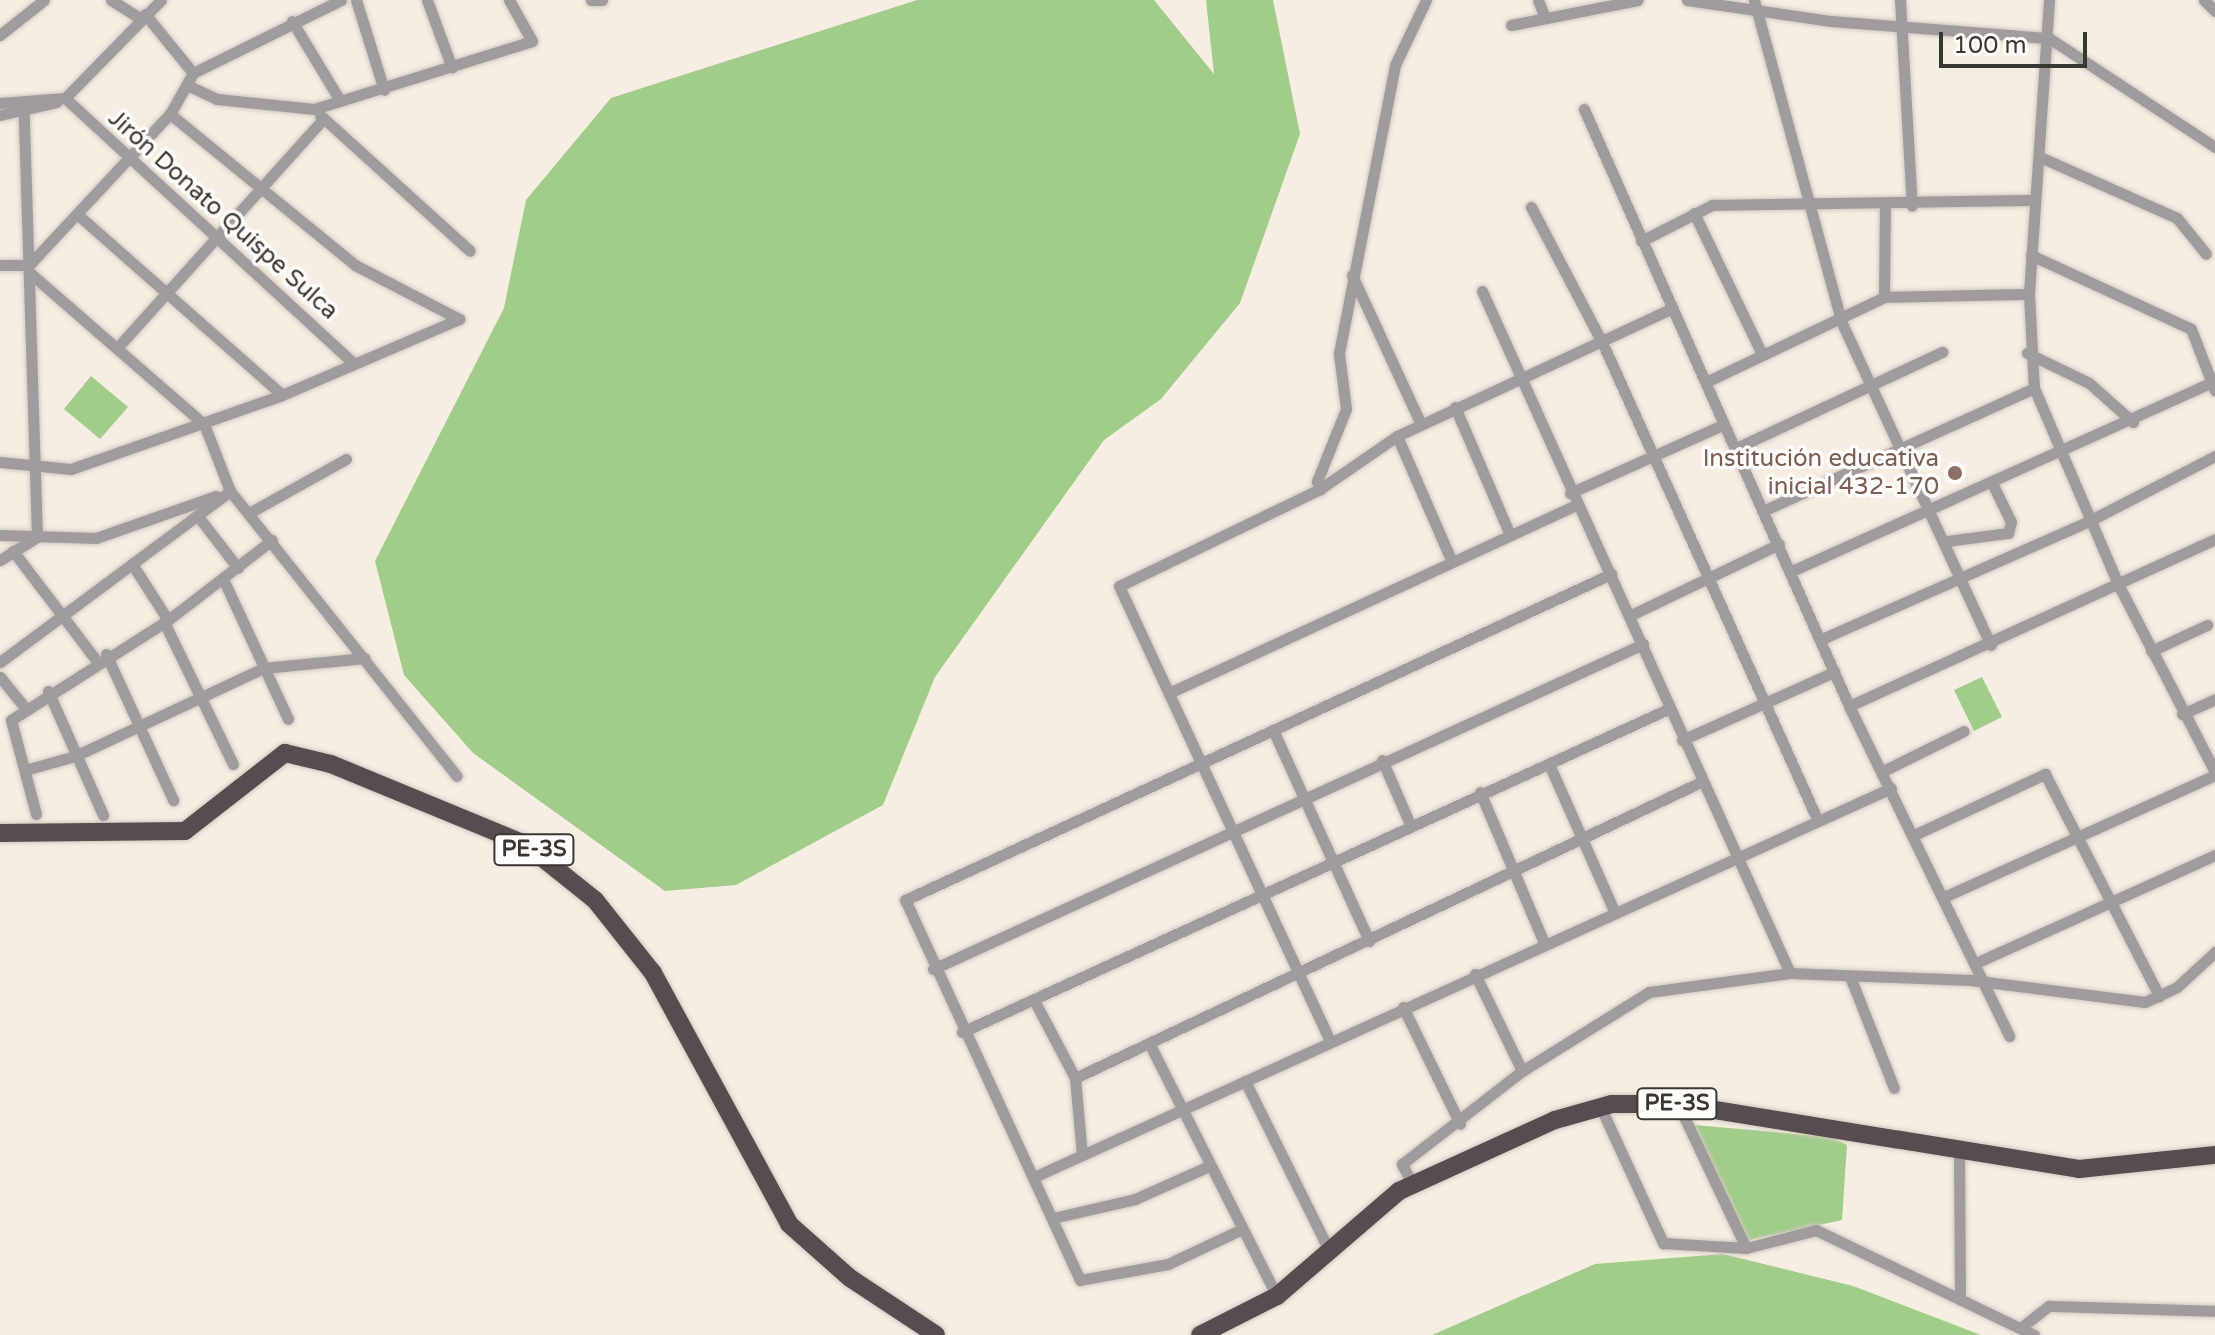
<!DOCTYPE html>
<html>
<head>
<meta charset="utf-8">
<style>
  body { margin:0 }
  #map { position:relative; width:2215px; height:1335px; overflow:hidden; background:#f7eee3; font-family:"Varela Round",sans-serif }
  div>[style] { position:absolute }
  [style*='--x'] { left:calc(var(--x)*1px); top:calc(var(--y)*1px); width:calc(var(--w)*1px); rotate:calc(var(--a)*1deg) }
  .green>* { inset:0; background:#a1cc89 }
  .roads { filter:drop-shadow(0 0 2px #d1c9c0) drop-shadow(0 0 2px #d1c9c0) }
  .minor>* { height:11px; margin:-5.5px; padding:0 5.5px; transform-origin:5.5px; border-radius:5.5px; background:#a29b9d }
  .trunk>* { height:18px; margin:-9px; padding:0 9px; transform-origin:9px; border-radius:9px; background:#574c4e }
  .dots>* { width:22px; height:22px; translate:-50% -50%; box-sizing:border-box; border:4px solid #fefcfa; border-radius:50% }
  span { translate:-50% -50%; white-space:nowrap; text-align:center; line-height:1.15; -webkit-text-stroke:7px #fefcfa; paint-order:stroke }
  .shield-label span { padding:2px 6px; background:#fefcfa; border:2px solid; border-radius:6px; -webkit-text-stroke-width:0 }
  .shield-label { font-size:22px; color:#3a3733; font-weight:700 }
  .street-label { font-size:24px; color:#3a3733 }
  .education-label { font-size:24px; color:#785e54 }
  .right { translate:-100% -50%; text-align:right }
  .scale { position:absolute; left:1939px; top:32px; width:148px; height:36px; box-sizing:border-box; border:4px solid #3a3733; border-top:0; padding-left:10px; font-size:24px; line-height:28px; white-space:nowrap; color:#3a3733; -webkit-text-stroke:6px #fefcfa; paint-order:stroke }
</style>
</head>
<body>
<div id="map">
  <div class="green">
    <div style="clip-path:polygon(917px 0,1154px 0,1214px 74px,1206px 0,1273px 0,1300px 134px,1240px 303px,1161px 399px,1104px 440px,935px 677px,883px 805px,736px 885px,665px 891px,473px 753px,404px 675px,375px 561px,504px 308px,526px 200px,611px 98px)"></div>
    <div style="clip-path:polygon(91px 376px,128px 407px,100px 439px,64px 409px)"></div>
    <div style="clip-path:polygon(1982px 677px,2002px 717px,1974px 731px,1954px 690px)"></div>
    <div style="clip-path:polygon(1683px 1124px,1830px 1137px,1847px 1145px,1842px 1220px,1740px 1242px)"></div>
    <div style="clip-path:polygon(1723px 1254px,1853px 1286px,1981px 1335px,1432px 1335px,1595px 1264px)"></div>
  </div>
  <div class="roads">
    <div class="minor">
      <div style="--x:111;--y:0;--w:34;--a:32"></div>
      <div style="--x:356;--y:0;--w:94;--a:72.7"></div>
      <div style="--x:427;--y:0;--w:72;--a:69.8"></div>
      <div style="--x:591;--y:0;--w:11;--a:0"></div>
      <div style="--x:1426;--y:0;--w:72;--a:115.5"></div>
      <div style="--x:1395;--y:65;--w:294;--a:101"></div>
      <div style="--x:1339;--y:354;--w:55;--a:82.7"></div>
      <div style="--x:1346;--y:409;--w:78;--a:111.9"></div>
      <div style="--x:1317;--y:481;--w:9;--a:69"></div>
      <div style="--x:1320;--y:489;--w:93;--a:-34.5"></div>
      <div style="--x:1397;--y:436;--w:304;--a:-24.9"></div>
      <div style="--x:1538;--y:0;--w:19;--a:69"></div>
      <div style="--x:1687;--y:0;--w:146;--a:8.3"></div>
      <div style="--x:1831;--y:21;--w:219;--a:4.5"></div>
      <div style="--x:2049;--y:38;--w:199;--a:33.3"></div>
      <div style="--x:1754;--y:0;--w:333;--a:74.8"></div>
      <div style="--x:1841;--y:321;--w:357;--a:65.2"></div>
      <div style="--x:1900;--y:0;--w:206;--a:86.7"></div>
      <div style="--x:2049;--y:0;--w:295;--a:93.9"></div>
      <div style="--x:2029;--y:294;--w:94;--a:87"></div>
      <div style="--x:2034;--y:388;--w:215;--a:66.8"></div>
      <div style="--x:2119;--y:586;--w:209;--a:62.7"></div>
      <div style="--x:2204;--y:0;--w:16;--a:45"></div>
      <div style="--x:145;--y:14;--w:76;--a:50.9"></div>
      <div style="--x:292;--y:21;--w:91;--a:58.9"></div>
      <div style="--x:1511;--y:25;--w:129;--a:-11.1"></div>
      <div style="--x:0;--y:35;--w:56;--a:-38.5"></div>
      <div style="--x:187;--y:85;--w:33;--a:25"></div>
      <div style="--x:217;--y:99;--w:98;--a:5.9"></div>
      <div style="--x:314;--y:109;--w:228;--a:-17.3"></div>
      <div style="--x:532;--y:41;--w:47;--a:-119.3"></div>
      <div style="--x:65;--y:98;--w:391;--a:42.6"></div>
      <div style="--x:0;--y:103;--w:65;--a:-4.4"></div>
      <div style="--x:65;--y:98;--w:137;--a:-45.6"></div>
      <div style="--x:1584;--y:109;--w:653;--a:66.06"></div>
      <div style="--x:1849;--y:706;--w:367;--a:64.1"></div>
      <div style="--x:170;--y:114;--w:239;--a:39.2"></div>
      <div style="--x:355;--y:265;--w:117;--a:27.4"></div>
      <div style="--x:0;--y:115;--w:58;--a:-12.8"></div>
      <div style="--x:320;--y:115;--w:202;--a:42.2"></div>
      <div style="--x:2040;--y:157;--w:150;--a:24"></div>
      <div style="--x:2177;--y:218;--w:46;--a:51.1"></div>
      <div style="--x:1531;--y:207;--w:153;--a:62.3"></div>
      <div style="--x:1602;--y:342;--w:525;--a:65.73"></div>
      <div style="--x:1694;--y:213;--w:157;--a:64.3"></div>
      <div style="--x:77;--y:214;--w:273;--a:41.4"></div>
      <div style="--x:1641;--y:241;--w:80;--a:-26.9"></div>
      <div style="--x:1712;--y:205;--w:322;--a:-0.9"></div>
      <div style="--x:2031;--y:255;--w:176;--a:24.8"></div>
      <div style="--x:2191;--y:329;--w:66;--a:68.8"></div>
      <div style="--x:0;--y:265;--w:29;--a:0"></div>
      <div style="--x:29;--y:265;--w:207;--a:-47"></div>
      <div style="--x:170;--y:114;--w:47;--a:-60.7"></div>
      <div style="--x:193;--y:73;--w:165;--a:-26.3"></div>
      <div style="--x:30;--y:273;--w:230;--a:41"></div>
      <div style="--x:204;--y:424;--w:72;--a:68.8"></div>
      <div style="--x:230;--y:491;--w:364;--a:51.5"></div>
      <div style="--x:1352;--y:275;--w:164;--a:65.2"></div>
      <div style="--x:1482;--y:291;--w:748;--a:65.7"></div>
      <div style="--x:1884;--y:297;--w:145;--a:-1.2"></div>
      <div style="--x:117;--y:348;--w:309;--a:-48"></div>
      <div style="--x:2027;--y:353;--w:69;--a:25.8"></div>
      <div style="--x:2089;--y:383;--w:59;--a:41.6"></div>
      <div style="--x:1706;--y:382;--w:197;--a:-25.5"></div>
      <div style="--x:1884;--y:297;--w:92;--a:-89.4"></div>
      <div style="--x:1455;--y:407;--w:139;--a:66.7"></div>
      <div style="--x:1397;--y:436;--w:137;--a:66.4"></div>
      <div style="--x:1734;--y:449;--w:230;--a:-25"></div>
      <div style="--x:0;--y:462;--w:71;--a:5.6"></div>
      <div style="--x:71;--y:469;--w:224;--a:-19.3"></div>
      <div style="--x:282;--y:395;--w:193;--a:-23.2"></div>
      <div style="--x:1320;--y:489;--w:223;--a:154.2"></div>
      <div style="--x:1119;--y:586;--w:502;--a:65.12"></div>
      <div style="--x:1570;--y:493;--w:167;--a:-24"></div>
      <div style="--x:1765;--y:510;--w:295;--a:-24.4"></div>
      <div style="--x:249;--y:513;--w:111;--a:-29.1"></div>
      <div style="--x:197;--y:515;--w:67;--a:52.3"></div>
      <div style="--x:0;--y:535;--w:96;--a:1.8"></div>
      <div style="--x:96;--y:538;--w:127;--a:-19.3"></div>
      <div style="--x:1947;--y:541;--w:62;--a:-7.5"></div>
      <div style="--x:2008;--y:533;--w:11;--a:-75"></div>
      <div style="--x:2011;--y:522;--w:41;--a:-115.9"></div>
      <div style="--x:13;--y:551;--w:137;--a:52.7"></div>
      <div style="--x:0;--y:560;--w:44;--a:-31.9"></div>
      <div style="--x:37;--y:537;--w:423;--a:-91.8"></div>
      <div style="--x:132;--y:564;--w:67;--a:57.3"></div>
      <div style="--x:1794;--y:570;--w:461;--a:-24.2"></div>
      <div style="--x:224;--y:581;--w:152;--a:65.1"></div>
      <div style="--x:1631;--y:615;--w:164;--a:-25.6"></div>
      <div style="--x:164;--y:622;--w:158;--a:64.1"></div>
      <div style="--x:1824;--y:638;--w:290;--a:-23.8"></div>
      <div style="--x:2089;--y:521;--w:142;--a:-27.3"></div>
      <div style="--x:2151;--y:651;--w:62;--a:-24.9"></div>
      <div style="--x:106;--y:654;--w:161;--a:65.3"></div>
      <div style="--x:0;--y:662;--w:287;--a:-36.6"></div>
      <div style="--x:0;--y:677;--w:41;--a:50.9"></div>
      <div style="--x:48;--y:691;--w:136;--a:66.1"></div>
      <div style="--x:1169;--y:693;--w:447;--a:-24.8"></div>
      <div style="--x:1849;--y:706;--w:402;--a:-24.5"></div>
      <div style="--x:2182;--y:714;--w:36;--a:-24"></div>
      <div style="--x:1273;--y:730;--w:232;--a:65.5"></div>
      <div style="--x:1682;--y:740;--w:167;--a:-24.1"></div>
      <div style="--x:1382;--y:760;--w:70;--a:66.4"></div>
      <div style="--x:1549;--y:764;--w:161;--a:66.1"></div>
      <div style="--x:25;--y:770;--w:52;--a:-15.6"></div>
      <div style="--x:75;--y:756;--w:208;--a:-25"></div>
      <div style="--x:264;--y:668;--w:101;--a:-5.7"></div>
      <div style="--x:1883;--y:771;--w:90;--a:-26.3"></div>
      <div style="--x:1480;--y:792;--w:164;--a:67"></div>
      <div style="--x:36;--y:814;--w:97;--a:-104.9"></div>
      <div style="--x:11;--y:720;--w:186;--a:-32.5"></div>
      <div style="--x:168;--y:620;--w:131;--a:-37.6"></div>
      <div style="--x:1914;--y:835;--w:145;--a:-25"></div>
      <div style="--x:2045;--y:774;--w:250;--a:62.8"></div>
      <div style="--x:1946;--y:896;--w:295;--a:-24.2"></div>
      <div style="--x:1978;--y:962;--w:260;--a:-24.3"></div>
      <div style="--x:933;--y:969;--w:781;--a:-24.6"></div>
      <div style="--x:1475;--y:974;--w:108;--a:64.1"></div>
      <div style="--x:1851;--y:979;--w:117;--a:68.5"></div>
      <div style="--x:1035;--y:1002;--w:86;--a:62.2"></div>
      <div style="--x:1075;--y:1078;--w:77;--a:84.8"></div>
      <div style="--x:1403;--y:1007;--w:130;--a:64"></div>
      <div style="--x:962;--y:1032;--w:776;--a:-24.58"></div>
      <div style="--x:1149;--y:1043;--w:284;--a:63.2"></div>
      <div style="--x:1075;--y:1078;--w:692;--a:-25.31"></div>
      <div style="--x:1245;--y:1081;--w:186;--a:63.6"></div>
      <div style="--x:1678;--y:1104;--w:159;--a:64.7"></div>
      <div style="--x:1601;--y:1108;--w:149;--a:65.3"></div>
      <div style="--x:1663;--y:1243;--w:83;--a:3.4"></div>
      <div style="--x:1746;--y:1248;--w:72;--a:-14.4"></div>
      <div style="--x:1816;--y:1230;--w:242;--a:25.7"></div>
      <div style="--x:1959;--y:1153;--w:141;--a:89.6"></div>
      <div style="--x:1034;--y:1177;--w:941;--a:-24.41"></div>
      <div style="--x:1413;--y:1185;--w:24;--a:-118"></div>
      <div style="--x:1402;--y:1164;--w:152;--a:-37.8"></div>
      <div style="--x:1522;--y:1071;--w:150;--a:-31.9"></div>
      <div style="--x:1649;--y:992;--w:142;--a:-7.7"></div>
      <div style="--x:1790;--y:973;--w:181;--a:2.2"></div>
      <div style="--x:1971;--y:980;--w:175;--a:7.2"></div>
      <div style="--x:2145;--y:1002;--w:35;--a:-25"></div>
      <div style="--x:2177;--y:987;--w:52;--a:-42.6"></div>
      <div style="--x:1053;--y:1218;--w:84;--a:-13"></div>
      <div style="--x:1135;--y:1199;--w:79;--a:-24"></div>
      <div style="--x:1238;--y:1231;--w:77;--a:154.8"></div>
      <div style="--x:1168;--y:1264;--w:89;--a:169.7"></div>
      <div style="--x:1080;--y:1280;--w:418;--a:-114.7"></div>
      <div style="--x:905;--y:900;--w:778;--a:-24.79"></div>
      <div style="--x:2023;--y:1326;--w:33;--a:-38"></div>
      <div style="--x:2049;--y:1306;--w:166;--a:1.7"></div>
    </div>
    <div class="trunk">
      <div style="--x:0;--y:833;--w:185;--a:-0.6"></div>
      <div style="--x:185;--y:831;--w:127;--a:-38"></div>
      <div style="--x:285;--y:753;--w:47;--a:13.4"></div>
      <div style="--x:331;--y:764;--w:210;--a:22.4"></div>
      <div style="--x:525;--y:844;--w:90;--a:38.7"></div>
      <div style="--x:595;--y:900;--w:93;--a:51.5"></div>
      <div style="--x:653;--y:973;--w:285;--a:61.5"></div>
      <div style="--x:789;--y:1224;--w:81;--a:41.5"></div>
      <div style="--x:850;--y:1278;--w:103;--a:33.5"></div>
      <div style="--x:1200;--y:1335;--w:86;--a:-26.9"></div>
      <div style="--x:1277;--y:1296;--w:161;--a:-40.7"></div>
      <div style="--x:1399;--y:1191;--w:171;--a:-24.5"></div>
      <div style="--x:1555;--y:1120;--w:59;--a:-15.7"></div>
      <div style="--x:1612;--y:1104;--w:66;--a:0"></div>
      <div style="--x:1678;--y:1104;--w:406;--a:9.2"></div>
      <div style="--x:2079;--y:1169;--w:137;--a:-5.9"></div>
    </div>
  </div>
  <div class="dots">
    <div style="left:1955px;top:473px;background:#8d6e63"></div>
  </div>
  <div class="shield-label">
    <span style="left:534px;top:850px">PE-3S</span>
    <span style="left:1677px;top:1104px">PE-3S</span>
  </div>
  <div class="street-label">
    <span style="left:223px;top:215px;rotate:42deg">Jirón Donato Quispe Sulca</span>
  </div>
  <div class="education-label">
    <span class="right" style="left:1939px;top:473px">Institución educativa<br>inicial 432-170</span>
  </div>
  <div class="scale">100 m</div>
</div>
</body>
</html>
